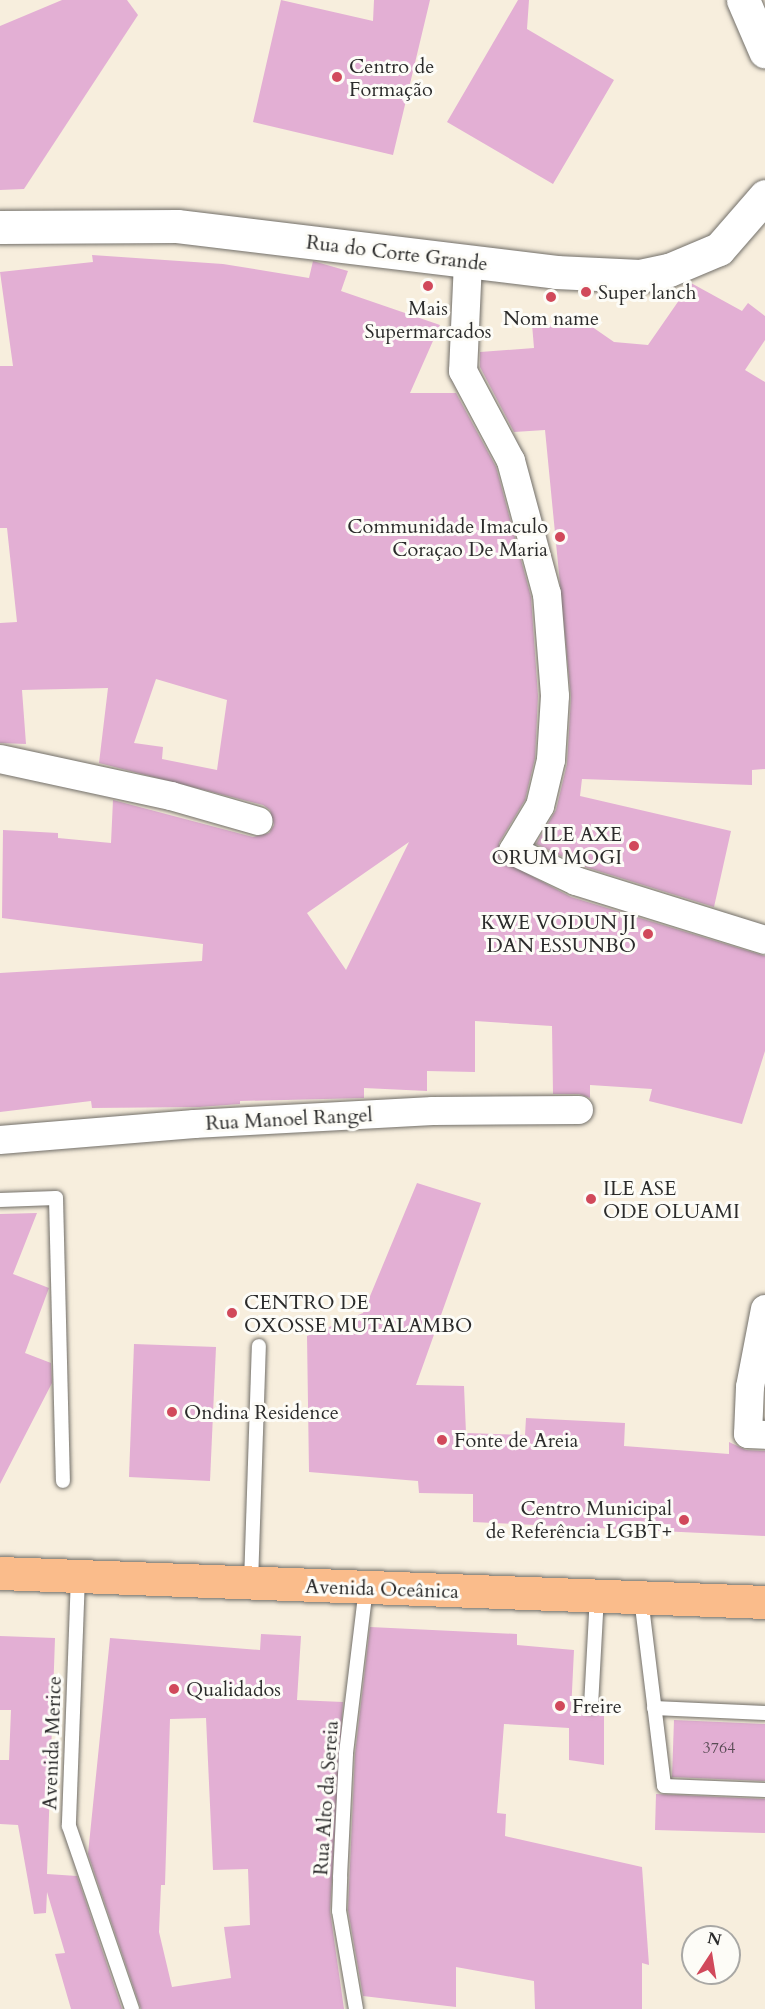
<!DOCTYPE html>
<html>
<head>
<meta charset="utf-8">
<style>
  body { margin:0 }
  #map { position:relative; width:765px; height:2009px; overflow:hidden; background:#f7eedd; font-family:Cardo,serif }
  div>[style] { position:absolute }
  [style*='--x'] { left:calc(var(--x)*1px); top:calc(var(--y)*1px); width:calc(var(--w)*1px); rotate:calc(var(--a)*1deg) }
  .building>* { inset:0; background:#e3afd4 }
  .roads { filter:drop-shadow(0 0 2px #726f69) drop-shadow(0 0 2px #726f69) }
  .service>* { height:14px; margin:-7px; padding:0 7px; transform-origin:7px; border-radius:7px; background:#fff }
  .minor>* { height:28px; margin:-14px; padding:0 14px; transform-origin:14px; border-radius:14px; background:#fff }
  .tertiary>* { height:33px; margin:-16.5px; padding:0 16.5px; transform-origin:16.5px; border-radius:16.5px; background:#fff }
  .primary>* { height:33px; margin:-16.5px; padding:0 16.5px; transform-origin:16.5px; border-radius:16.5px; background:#fabc8b }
  .dots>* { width:16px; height:16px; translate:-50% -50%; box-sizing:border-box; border:3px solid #fdfcf7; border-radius:50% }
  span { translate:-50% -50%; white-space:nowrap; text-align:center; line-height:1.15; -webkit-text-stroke:6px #fdfcf7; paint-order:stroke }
  .number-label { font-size:16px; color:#594c55 }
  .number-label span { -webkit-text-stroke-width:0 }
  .poi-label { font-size:20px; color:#2b2b2b }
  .left { translate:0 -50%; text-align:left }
  .right { translate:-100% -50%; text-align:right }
  .street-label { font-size:20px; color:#2b2b2b }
  .north { position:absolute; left:681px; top:1925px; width:60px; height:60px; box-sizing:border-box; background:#fdfcf7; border:2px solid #a9a8a5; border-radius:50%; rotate:12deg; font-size:16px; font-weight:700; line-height:24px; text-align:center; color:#2b2b2b }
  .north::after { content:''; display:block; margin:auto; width:21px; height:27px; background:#d1495b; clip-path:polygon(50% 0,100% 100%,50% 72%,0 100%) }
</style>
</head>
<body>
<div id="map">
  <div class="building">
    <div style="clip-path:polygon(62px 0,127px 0,138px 15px,24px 189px,0 190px,0 26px)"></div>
    <div style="clip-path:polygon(281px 0,373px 21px,374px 0,430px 0,393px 155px,253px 122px)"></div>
    <div style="clip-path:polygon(518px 0,529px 0,527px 29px,614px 80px,553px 184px,447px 122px)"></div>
    <div style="clip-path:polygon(evenodd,92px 255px,223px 264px,309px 278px,313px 261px,348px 271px,341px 291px,440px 325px,410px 393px,456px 393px,496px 467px,531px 597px,538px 696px,535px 758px,525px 800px,499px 843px,499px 859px,571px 897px,765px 956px,765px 1051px,742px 1124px,649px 1101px,652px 1089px,590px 1085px,590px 1098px,579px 1094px,553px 1094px,552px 1026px,475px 1021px,475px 1072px,427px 1071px,427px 1091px,364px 1088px,364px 1098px,240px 1101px,240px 1104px,199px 1107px,92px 1108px,91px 1101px,0 1112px,0 973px,202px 961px,203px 944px,2px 918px,3px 830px,58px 833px,58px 838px,111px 843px,113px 800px,253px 837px,269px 833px,274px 825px,270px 810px,263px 805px,99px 763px,108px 688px,22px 690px,26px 744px,0 743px,0 623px,17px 622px,7px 528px,0 528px,0 366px,13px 366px,0 272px,93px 262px,92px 255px,156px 679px,227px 700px,217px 770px,162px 759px,163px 747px,134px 743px,156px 679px,92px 255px,409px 842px,346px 970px,307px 913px,409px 842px)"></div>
    <div style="clip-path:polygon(691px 283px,742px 311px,748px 303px,765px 316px,765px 340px,745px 370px,765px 382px,765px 769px,752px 770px,752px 785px,582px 779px,580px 796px,731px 831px,714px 907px,582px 866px,536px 844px,556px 810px,567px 764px,571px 697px,545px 430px,514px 432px,480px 367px,480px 352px,534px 348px,532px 324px,588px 324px,614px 342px,648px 345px)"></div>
    <div style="clip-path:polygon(417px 1183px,481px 1203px,416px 1385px,464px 1386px,466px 1433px,525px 1435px,526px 1418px,625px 1423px,624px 1446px,729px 1454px,729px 1442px,746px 1450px,765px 1451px,765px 1536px,473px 1522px,473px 1494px,419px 1493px,418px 1481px,309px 1472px,307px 1336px,363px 1313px)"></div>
    <div style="clip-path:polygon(37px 1213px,13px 1274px,49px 1288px,25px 1353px,51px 1363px,52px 1383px,0 1484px,0 1214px)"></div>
    <div style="clip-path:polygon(134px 1344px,216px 1347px,210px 1481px,129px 1477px)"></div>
    <div style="clip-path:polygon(370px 1627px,517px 1634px,517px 1645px,574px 1650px,571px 1712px,604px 1714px,604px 1765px,569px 1760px,569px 1728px,504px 1724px,497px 1813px,506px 1814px,505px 1836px,642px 1867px,649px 1965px,642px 1963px,642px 2009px,535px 2009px,534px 1981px,456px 1967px,456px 2007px,363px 1996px,348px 1910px,355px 1754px)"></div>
    <div style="clip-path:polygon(evenodd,261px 1634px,301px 1636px,297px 1700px,343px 1702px,330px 1911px,344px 2009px,141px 2009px,88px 1854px,110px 1638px,260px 1650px,261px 1634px,206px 1718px,213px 1870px,248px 1869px,250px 1925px,224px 1927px,231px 1978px,172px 1987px,159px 1932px,161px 1885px,165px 1885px,170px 1719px,206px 1718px)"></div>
    <div style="clip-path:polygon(0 1636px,55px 1638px,47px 1874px,77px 1876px,122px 2009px,71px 2009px,55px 1954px,65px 1953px,47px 1892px,46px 1913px,34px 1914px,18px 1825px,0 1824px,0 1760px,9px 1760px,11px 1710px,0 1710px)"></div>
    <div style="clip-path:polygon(674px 1720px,765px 1724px,765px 1781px,672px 1777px)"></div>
    <div style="clip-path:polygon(656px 1794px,765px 1799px,765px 1833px,655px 1830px)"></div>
  </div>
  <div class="roads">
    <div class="service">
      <div style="--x:0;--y:1200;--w:56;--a:-2"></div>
      <div style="--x:56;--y:1198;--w:283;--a:88.6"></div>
      <div style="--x:78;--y:1576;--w:250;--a:92.1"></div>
      <div style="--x:69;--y:1826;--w:194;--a:71"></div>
      <div style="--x:251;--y:1583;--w:237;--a:-88.1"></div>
      <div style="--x:641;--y:1598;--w:189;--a:83"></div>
      <div style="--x:664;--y:1786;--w:101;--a:2.3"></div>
      <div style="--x:591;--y:1706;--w:111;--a:-86.9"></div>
      <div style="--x:654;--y:1708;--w:111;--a:2.6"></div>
      <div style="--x:356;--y:2009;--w:99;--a:-99.8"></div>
      <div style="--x:339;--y:1911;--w:34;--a:-88"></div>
      <div style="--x:340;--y:1877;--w:124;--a:-87.2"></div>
      <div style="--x:346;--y:1753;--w:166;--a:-83.1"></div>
    </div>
    <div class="minor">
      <div style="--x:468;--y:262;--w:109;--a:92.6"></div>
      <div style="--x:463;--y:371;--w:102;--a:61.9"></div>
      <div style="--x:511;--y:461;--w:138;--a:74.9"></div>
      <div style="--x:547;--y:594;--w:102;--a:85.5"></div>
      <div style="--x:555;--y:696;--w:64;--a:93.6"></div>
      <div style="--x:551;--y:760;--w:47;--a:103.4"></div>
      <div style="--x:540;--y:806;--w:52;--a:121"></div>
      <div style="--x:513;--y:851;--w:70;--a:25.5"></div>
      <div style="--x:576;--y:881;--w:198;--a:17.3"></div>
      <div style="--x:0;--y:759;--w:175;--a:12.2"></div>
      <div style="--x:171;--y:796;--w:91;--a:16"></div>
      <div style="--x:0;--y:1140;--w:195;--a:-4.7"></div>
      <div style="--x:194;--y:1124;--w:239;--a:-3.1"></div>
      <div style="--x:433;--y:1111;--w:146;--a:-0.4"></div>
      <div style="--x:765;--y:1309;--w:79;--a:100.9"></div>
      <div style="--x:750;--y:1387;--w:47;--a:92.4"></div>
      <div style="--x:748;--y:1434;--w:17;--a:3"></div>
    </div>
    <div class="tertiary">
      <div style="--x:743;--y:0;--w:56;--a:66.7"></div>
      <div style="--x:0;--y:227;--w:177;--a:-0.3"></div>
      <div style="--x:177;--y:226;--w:382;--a:6.9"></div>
      <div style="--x:556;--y:272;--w:84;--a:2.7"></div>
      <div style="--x:640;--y:276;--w:30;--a:-12"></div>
      <div style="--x:669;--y:270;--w:54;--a:-22.8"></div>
      <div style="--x:719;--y:249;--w:70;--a:-49"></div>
    </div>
    <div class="primary">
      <div style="--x:0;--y:1573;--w:766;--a:2.17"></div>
    </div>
  </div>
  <div class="dots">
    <div style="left:337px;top:77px;background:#d1495b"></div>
    <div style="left:428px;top:286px;background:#d1495b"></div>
    <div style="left:586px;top:292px;background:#d1495b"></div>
    <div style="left:551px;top:297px;background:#d1495b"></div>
    <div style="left:560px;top:537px;background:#d1495b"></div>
    <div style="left:634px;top:846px;background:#d1495b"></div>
    <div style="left:648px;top:934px;background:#d1495b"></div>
    <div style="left:591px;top:1199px;background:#d1495b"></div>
    <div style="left:232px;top:1313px;background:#d1495b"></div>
    <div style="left:172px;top:1412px;background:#d1495b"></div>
    <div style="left:442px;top:1440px;background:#d1495b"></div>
    <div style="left:684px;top:1520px;background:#d1495b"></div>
    <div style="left:174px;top:1689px;background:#d1495b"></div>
    <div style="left:560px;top:1706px;background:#d1495b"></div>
  </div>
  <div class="number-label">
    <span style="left:719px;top:1748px">3764</span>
  </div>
  <div class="poi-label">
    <span class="left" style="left:349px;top:78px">Centro de<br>Formação</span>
    <span class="left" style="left:598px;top:292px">Super lanch</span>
    <span style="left:428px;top:320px">Mais<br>Supermarcados</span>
    <span style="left:551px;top:318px">Nom name</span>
    <span class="right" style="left:548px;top:538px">Communidade Imaculo<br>Coraçao De Maria</span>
    <span class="right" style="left:622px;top:846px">ILE AXE<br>ORUM MOGI</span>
    <span class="right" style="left:636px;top:934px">KWE VODUN JI<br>DAN ESSUNBO</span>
    <span class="left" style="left:603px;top:1200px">ILE ASE<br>ODE OLUAMI</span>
    <span class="left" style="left:244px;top:1314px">CENTRO DE<br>OXOSSE MUTALAMBO</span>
    <span class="left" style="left:184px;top:1412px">Ondina Residence</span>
    <span class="left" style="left:454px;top:1440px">Fonte de Areia</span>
    <span class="right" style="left:672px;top:1520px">Centro Municipal<br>de Referência LGBT+</span>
    <span class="left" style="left:186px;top:1689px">Qualidados</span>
    <span class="left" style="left:572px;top:1706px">Freire</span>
  </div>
  <div class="street-label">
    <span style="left:397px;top:253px;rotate:7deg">Rua do Corte Grande</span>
    <span style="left:289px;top:1119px;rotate:-3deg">Rua Manoel Rangel</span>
    <span style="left:382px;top:1589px;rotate:2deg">Avenida Oceânica</span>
    <span style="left:52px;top:1743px;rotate:-88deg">Avenida Merice</span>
    <span style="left:326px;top:1798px;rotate:-86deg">Rua Alto da Sereia</span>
  </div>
  <div class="north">N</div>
</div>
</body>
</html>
